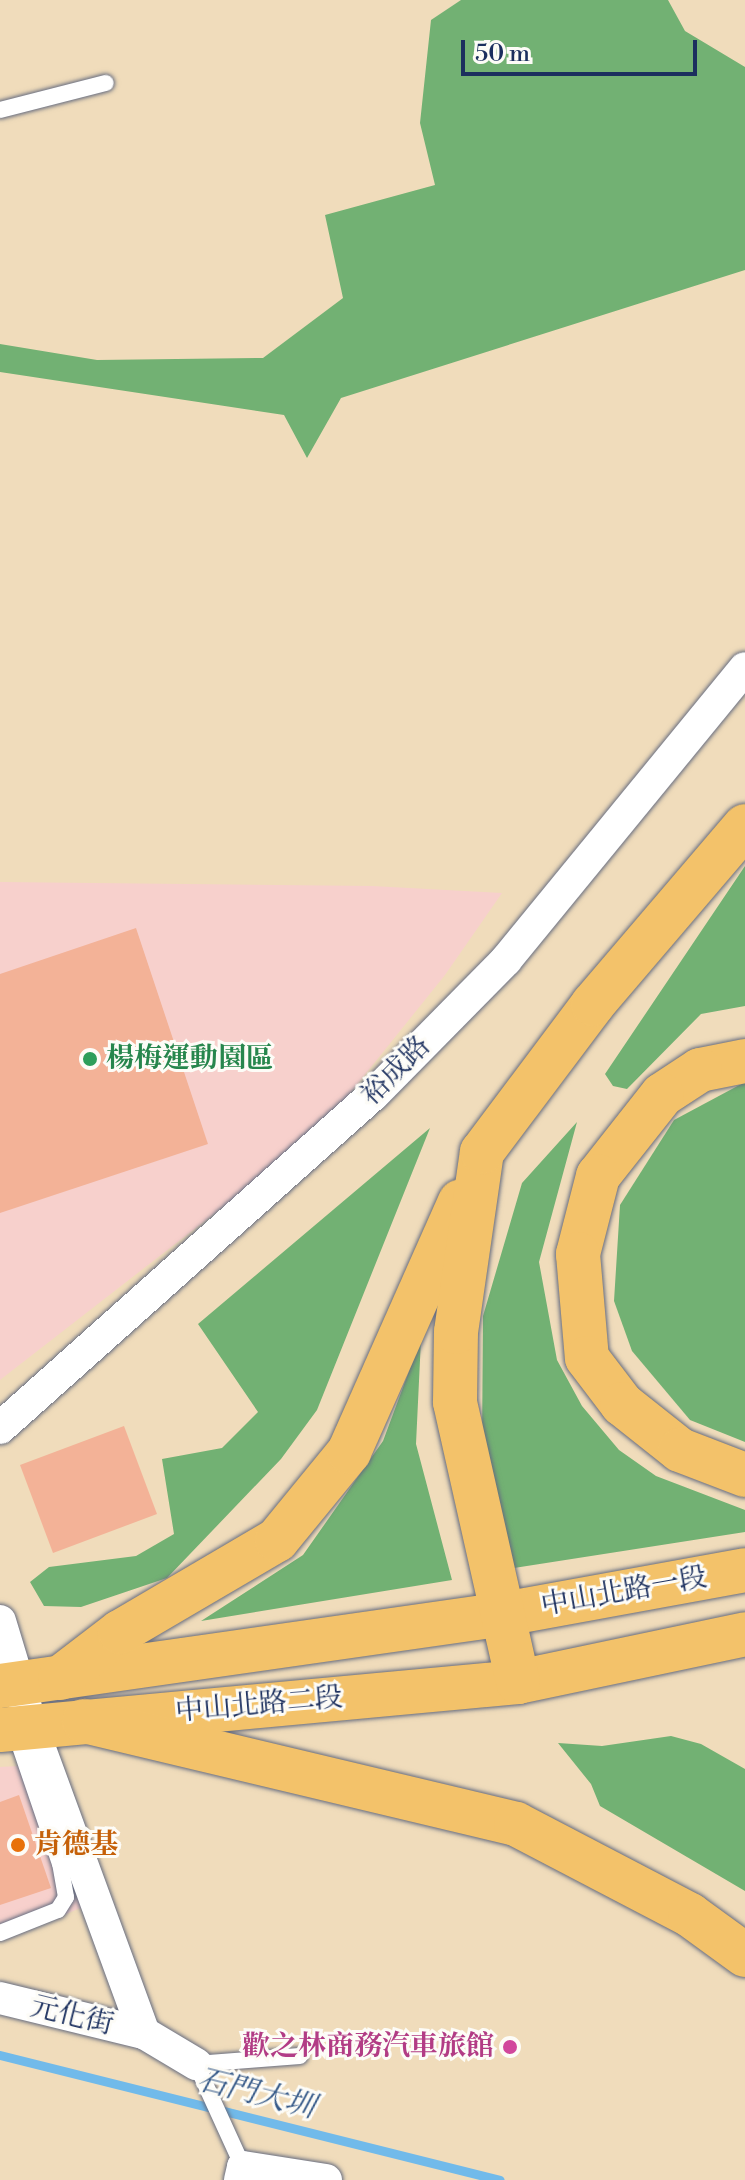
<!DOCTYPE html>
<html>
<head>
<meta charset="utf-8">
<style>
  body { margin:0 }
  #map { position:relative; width:745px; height:2180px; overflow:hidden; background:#f0dcbb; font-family:"Libre Bodoni","Noto Serif TC",serif }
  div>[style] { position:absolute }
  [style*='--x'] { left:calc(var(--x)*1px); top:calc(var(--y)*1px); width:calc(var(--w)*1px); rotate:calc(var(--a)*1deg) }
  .built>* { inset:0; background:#f7d0cc }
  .forest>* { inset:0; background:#72b173 }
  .stream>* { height:9px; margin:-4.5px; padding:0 4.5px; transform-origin:4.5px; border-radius:4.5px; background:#71baea }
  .building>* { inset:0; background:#f3b297 }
  .roads { filter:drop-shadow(0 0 2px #666c7f) drop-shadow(0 0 2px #666c7f) }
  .service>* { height:16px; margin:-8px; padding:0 8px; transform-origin:8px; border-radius:8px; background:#fff }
  .minor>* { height:32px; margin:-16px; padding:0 16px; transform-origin:16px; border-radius:16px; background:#fff }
  .primary>* { height:44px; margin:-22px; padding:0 22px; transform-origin:22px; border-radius:22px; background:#f3c26a }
  .motorway>* { height:44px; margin:-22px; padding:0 22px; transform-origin:22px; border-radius:22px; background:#f3c26a }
  .dots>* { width:22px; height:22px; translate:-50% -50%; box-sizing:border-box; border:4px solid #fdfcf7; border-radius:50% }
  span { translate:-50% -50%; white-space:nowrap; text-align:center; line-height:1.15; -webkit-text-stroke:6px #fdfcf7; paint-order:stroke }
  .leisure-label { font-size:28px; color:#27864d; font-weight:700 }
  .left { translate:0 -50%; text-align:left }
  .street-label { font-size:28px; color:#1b2f5e }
  .food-label { font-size:28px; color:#c56008; font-weight:700 }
  .hotel-label { font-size:28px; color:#b23c85; font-weight:700 }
  .right { translate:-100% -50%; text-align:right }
  .water-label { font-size:30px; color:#355988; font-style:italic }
  .scale { position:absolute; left:461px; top:40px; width:236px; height:36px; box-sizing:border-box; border:4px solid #1b2f5e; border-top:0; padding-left:10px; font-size:24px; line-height:28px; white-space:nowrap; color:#1b2f5e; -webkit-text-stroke:6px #fdfcf7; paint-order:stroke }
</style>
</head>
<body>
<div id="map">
  <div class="built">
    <div style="clip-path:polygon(0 882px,372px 886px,502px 893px,445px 975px,318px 1133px,0 1380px)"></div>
    <div style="clip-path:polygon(36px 1765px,83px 1907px,0 1941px,0 1767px)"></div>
  </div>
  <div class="forest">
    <div style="clip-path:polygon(461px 0,668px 0,685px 31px,745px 67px,745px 270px,341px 398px,307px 458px,284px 415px,0 372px,0 344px,97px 360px,263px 358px,343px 298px,325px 215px,435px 185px,420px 123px,431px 20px)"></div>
    <div style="clip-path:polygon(745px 866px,745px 1006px,701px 1014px,627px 1089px,613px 1086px,605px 1074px)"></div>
    <div style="clip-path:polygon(745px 1082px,745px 1442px,690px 1420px,632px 1351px,614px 1301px,620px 1205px,674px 1120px)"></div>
    <div style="clip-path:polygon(577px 1122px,539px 1262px,557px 1360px,582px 1406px,619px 1450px,656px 1476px,745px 1510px,745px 1532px,514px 1568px,482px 1443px,483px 1316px,522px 1183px)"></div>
    <div style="clip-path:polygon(430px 1128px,317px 1410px,281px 1459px,167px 1578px,81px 1607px,44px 1606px,30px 1582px,49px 1567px,136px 1556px,174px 1534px,162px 1459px,222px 1448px,258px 1412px,198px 1324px)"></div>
    <div style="clip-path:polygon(421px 1339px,416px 1444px,452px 1580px,201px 1621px,303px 1555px,383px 1441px)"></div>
    <div style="clip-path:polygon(671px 1736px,701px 1744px,745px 1769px,745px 1891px,600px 1806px,591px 1784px,558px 1743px,602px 1746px)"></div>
  </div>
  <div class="stream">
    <div style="--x:0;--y:2055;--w:515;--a:14.04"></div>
  </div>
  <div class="building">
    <div style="clip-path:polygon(136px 928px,208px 1144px,0 1213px,0 974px)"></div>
    <div style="clip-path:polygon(124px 1426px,157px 1514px,53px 1553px,20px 1465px)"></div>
    <div style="clip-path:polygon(19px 1795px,51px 1888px,0 1905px,0 1802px)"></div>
  </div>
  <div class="roads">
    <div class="service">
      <div style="--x:0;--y:110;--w:109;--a:-14.3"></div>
      <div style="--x:0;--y:1933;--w:62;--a:-21.6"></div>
      <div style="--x:58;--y:1910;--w:15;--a:-58"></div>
      <div style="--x:66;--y:1897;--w:34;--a:-100"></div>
      <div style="--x:60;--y:1864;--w:139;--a:-108.8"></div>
      <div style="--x:243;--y:2167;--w:113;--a:-114.5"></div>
      <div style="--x:196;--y:2064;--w:104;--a:-4.4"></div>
    </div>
    <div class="minor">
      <div style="--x:0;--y:1428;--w:501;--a:-41.77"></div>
      <div style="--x:374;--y:1094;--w:188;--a:-45.4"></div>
      <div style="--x:506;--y:960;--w:377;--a:-50.7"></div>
      <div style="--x:0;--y:1621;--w:111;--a:73.2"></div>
      <div style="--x:32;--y:1727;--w:326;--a:69.9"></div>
      <div style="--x:144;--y:2033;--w:61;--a:30.8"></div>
      <div style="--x:0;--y:1998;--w:148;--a:13.7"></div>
      <div style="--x:240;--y:2180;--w:13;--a:-77"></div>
      <div style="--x:243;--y:2167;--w:84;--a:8.9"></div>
    </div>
    <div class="primary">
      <div style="--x:0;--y:1686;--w:509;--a:-8.13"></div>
      <div style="--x:504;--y:1614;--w:245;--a:-10.3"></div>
      <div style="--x:0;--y:1730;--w:520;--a:-5.29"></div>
      <div style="--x:518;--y:1682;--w:232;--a:-11.9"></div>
    </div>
    <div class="motorway">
      <div style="--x:745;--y:1061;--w:46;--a:168.7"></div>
      <div style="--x:700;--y:1070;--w:45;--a:146.7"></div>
      <div style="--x:662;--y:1095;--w:103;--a:128.3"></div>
      <div style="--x:598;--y:1176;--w:81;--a:104.4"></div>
      <div style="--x:578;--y:1254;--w:104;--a:85.1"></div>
      <div style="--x:587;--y:1358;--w:58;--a:52.7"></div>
      <div style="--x:622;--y:1404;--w:74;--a:38.4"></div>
      <div style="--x:680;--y:1450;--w:70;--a:21"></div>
      <div style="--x:60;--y:1678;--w:76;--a:-37.5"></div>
      <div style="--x:120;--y:1632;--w:182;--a:-30.4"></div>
      <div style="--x:277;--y:1540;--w:114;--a:-50.7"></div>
      <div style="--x:349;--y:1452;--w:274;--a:-66.1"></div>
      <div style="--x:518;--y:1682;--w:287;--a:-102.7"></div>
      <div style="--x:455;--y:1402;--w:70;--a:-89.2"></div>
      <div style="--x:456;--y:1332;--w:182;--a:-81.8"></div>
      <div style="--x:482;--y:1152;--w:185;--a:-53.1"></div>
      <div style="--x:593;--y:1004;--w:234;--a:-49.5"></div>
      <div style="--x:84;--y:1721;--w:444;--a:13.4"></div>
      <div style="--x:516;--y:1824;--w:196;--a:27.6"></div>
      <div style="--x:690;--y:1915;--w:68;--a:36"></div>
    </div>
  </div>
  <div class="dots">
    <div style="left:90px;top:1059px;background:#2e9e5b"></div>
    <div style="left:18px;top:1845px;background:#e8710a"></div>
    <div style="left:510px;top:2047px;background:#d1479c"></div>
  </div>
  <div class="leisure-label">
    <span class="left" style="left:106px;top:1059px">楊梅運動園區</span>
  </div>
  <div class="street-label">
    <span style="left:396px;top:1071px;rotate:-45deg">裕成路</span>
    <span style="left:624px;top:1592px;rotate:-10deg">中山北路一段</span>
    <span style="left:259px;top:1705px;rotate:-5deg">中山北路二段</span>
    <span style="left:72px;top:2016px;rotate:14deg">元化街</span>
  </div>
  <div class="food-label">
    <span class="left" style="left:34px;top:1845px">肯德基</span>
  </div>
  <div class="hotel-label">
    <span class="right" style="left:494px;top:2047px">歡之林商務汽車旅館</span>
  </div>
  <div class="water-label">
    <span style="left:256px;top:2094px;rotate:14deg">石門大圳</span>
  </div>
  <div class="scale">50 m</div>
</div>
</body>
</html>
